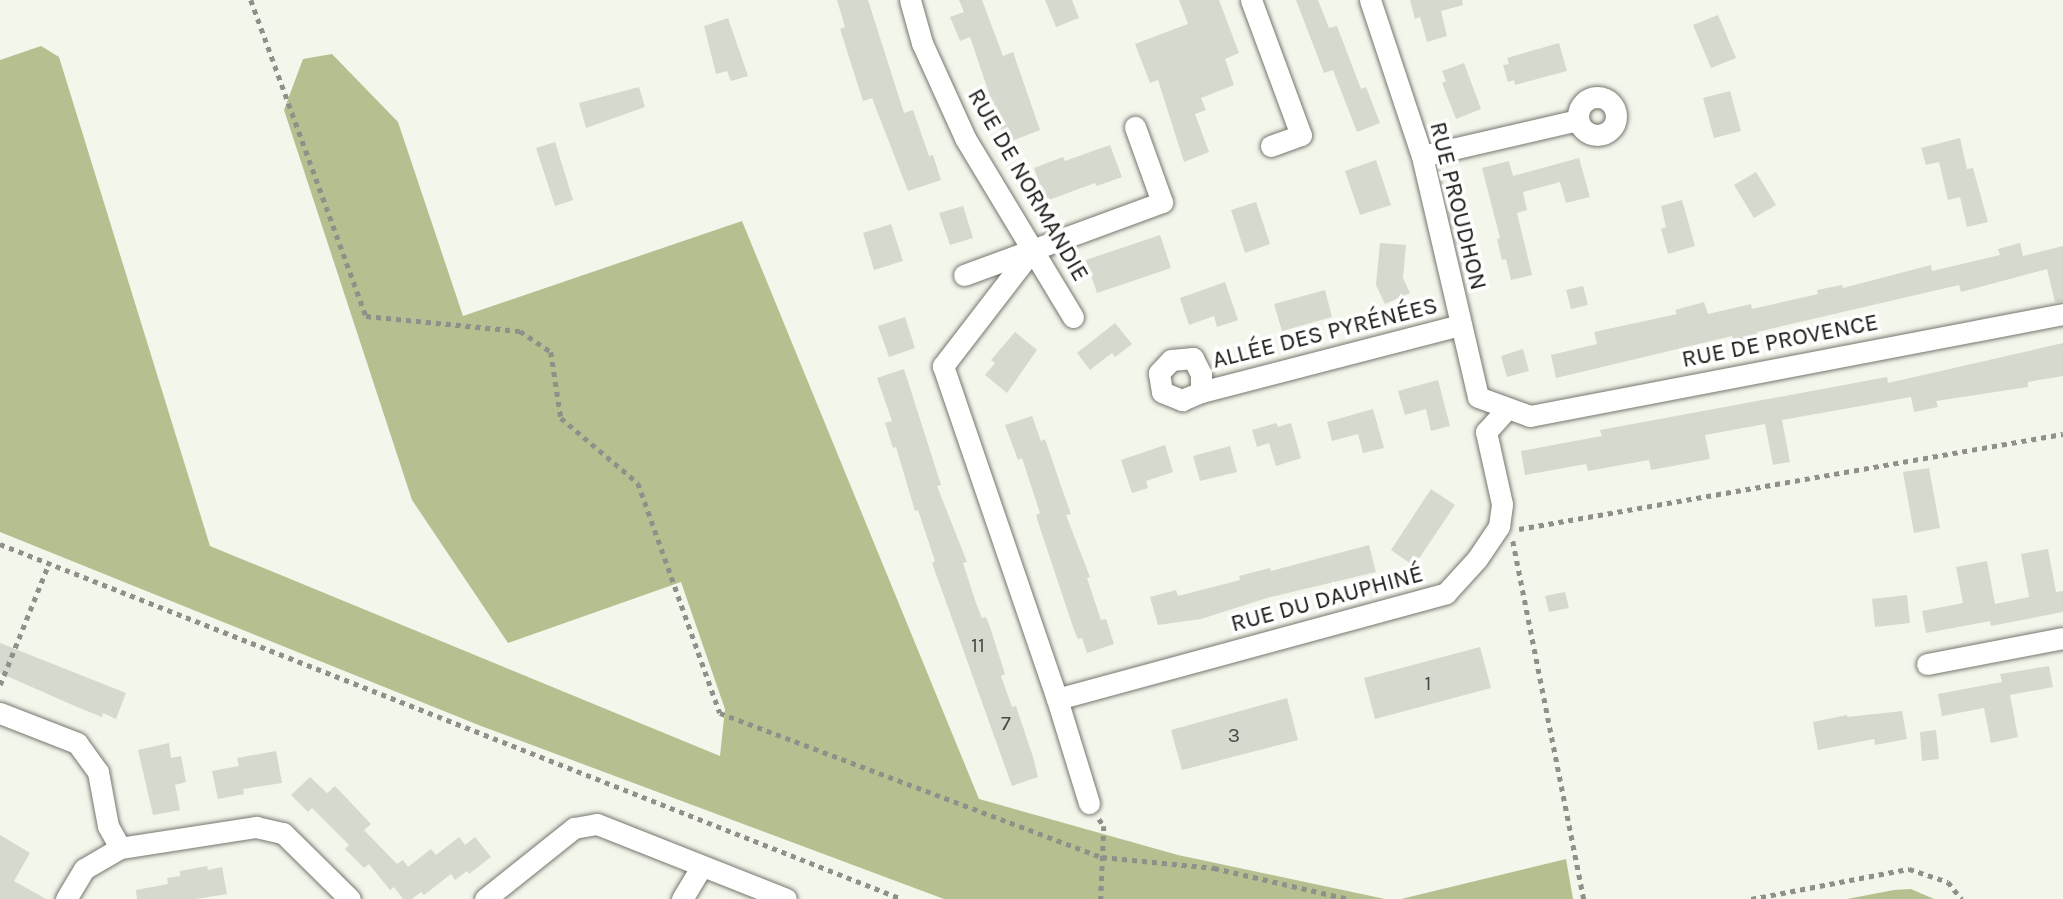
<!DOCTYPE html>
<html>
<head>
<meta charset="utf-8">
<style>
  body { margin:0 }
  #map { position:relative; width:2063px; height:899px; overflow:hidden; background:#f3f6eb; font-family:Karla,sans-serif }
  div>[style] { position:absolute }
  [style*='--x'] { left:calc(var(--x)*1px); top:calc(var(--y)*1px); width:calc(var(--w)*1px); rotate:calc(var(--a)*1deg) }
  .forest>* { inset:0; background:#b4c08f }
  .building>* { inset:0; background:#d6d9ce }
  .path>* { height:4.5px; margin-top:-2.25px; transform-origin:0; background:repeating-linear-gradient(90deg,#8e9089 0 5px,transparent 0 10px) }
  .roads { filter:drop-shadow(0 0 2px #75776e) drop-shadow(0 0 2px #75776e) }
  .minor>* { height:21px; margin:-10.5px; padding:0 10.5px; transform-origin:10.5px; border-radius:10.5px; background:#fff }
  .minor>.ring { margin:-10.5px; padding:0; box-sizing:content-box; background:none; border:21px solid #fff; border-radius:50% }
  span { translate:-50% -50%; white-space:nowrap; text-align:center; line-height:1.15; -webkit-text-stroke:7px #fff; paint-order:stroke }
  .number-label { font-size:21px; color:#494a45 }
  .number-label span { -webkit-text-stroke-width:0 }
  .street-label { font-size:24px; color:#1a1b17 }
</style>
</head>
<body>
<div id="map">
  <div class="forest">
    <div style="clip-path:polygon(41px 46px,59px 57px,210px 546px,720px 756px,725px 709px,681px 582px,508px 643px,412px 500px,284px 110px,303px 59px,332px 54px,398px 122px,463px 316px,742px 221px,979px 799px,1178px 855px,1385px 899px,944px 899px,481px 726px,0 532px,0 60px)"></div>
    <div style="clip-path:polygon(1566px 859px,1573px 899px,1401px 899px)"></div>
    <div style="clip-path:polygon(1911px 889px,1934px 899px,1847px 899px,1894px 890px)"></div>
  </div>
  <div class="building">
    <div style="clip-path:polygon(837px 0,868px 0,904px 113px,913px 110px,929px 156px,933px 155px,941px 180px,908px 191px,872px 98px,863px 101px,840px 29px,845px 27px)"></div>
    <div style="clip-path:polygon(959px 0,982px 0,1003px 56px,1013px 52px,1040px 130px,1006px 143px,970px 37px,960px 41px,950px 17px,964px 12px)"></div>
    <div style="clip-path:polygon(1045px 0,1072px 0,1079px 18px,1056px 27px)"></div>
    <div style="clip-path:polygon(1179px 0,1219px 0,1239px 53px,1225px 59px,1234px 85px,1201px 98px,1206px 110px,1195px 114px,1209px 152px,1184px 162px,1158px 80px,1150px 83px,1135px 44px,1188px 24px)"></div>
    <div style="clip-path:polygon(1296px 0,1318px 0,1329px 28px,1337px 26px,1361px 89px,1366px 87px,1380px 123px,1357px 132px,1333px 70px,1324px 73px)"></div>
    <div style="clip-path:polygon(1410px 0,1462px 0,1463px 5px,1441px 11px,1447px 36px,1427px 42px,1420px 17px,1415px 19px)"></div>
    <div style="clip-path:polygon(1718px 15px,1736px 58px,1711px 68px,1693px 25px)"></div>
    <div style="clip-path:polygon(728px 18px,748px 76px,731px 81px,727px 71px,716px 74px,704px 26px)"></div>
    <div style="clip-path:polygon(1559px 43px,1567px 71px,1515px 85px,1514px 80px,1508px 82px,1503px 65px,1509px 64px,1507px 58px)"></div>
    <div style="clip-path:polygon(1464px 63px,1481px 109px,1456px 119px,1442px 83px,1446px 81px,1442px 71px)"></div>
    <div style="clip-path:polygon(639px 87px,645px 107px,586px 128px,579px 103px)"></div>
    <div style="clip-path:polygon(1730px 91px,1741px 131px,1714px 138px,1703px 98px)"></div>
    <div style="clip-path:polygon(1960px 138px,1967px 169px,1973px 168px,1988px 222px,1967px 227px,1960px 197px,1948px 200px,1939px 162px,1926px 165px,1921px 148px)"></div>
    <div style="clip-path:polygon(555px 142px,573px 200px,555px 206px,536px 148px)"></div>
    <div style="clip-path:polygon(1110px 145px,1122px 177px,1097px 186px,1095px 183px,1046px 201px,1034px 168px,1063px 157px,1065px 161px)"></div>
    <div style="clip-path:polygon(1579px 158px,1590px 197px,1566px 203px,1560px 182px,1523px 192px,1527px 210px,1517px 213px,1532px 275px,1511px 280px,1506px 259px,1502px 260px,1497px 239px,1500px 238px,1482px 168px,1509px 161px,1513px 176px)"></div>
    <div style="clip-path:polygon(1376px 160px,1391px 205px,1360px 215px,1345px 171px)"></div>
    <div style="clip-path:polygon(1756px 172px,1776px 205px,1754px 218px,1734px 185px)"></div>
    <div style="clip-path:polygon(1682px 200px,1695px 246px,1668px 254px,1661px 229px,1666px 227px,1661px 206px)"></div>
    <div style="clip-path:polygon(1256px 202px,1270px 244px,1245px 253px,1231px 210px)"></div>
    <div style="clip-path:polygon(963px 206px,973px 238px,950px 245px,939px 213px)"></div>
    <div style="clip-path:polygon(891px 224px,903px 261px,874px 270px,863px 233px)"></div>
    <div style="clip-path:polygon(1160px 235px,1171px 268px,1097px 293px,1086px 260px)"></div>
    <div style="clip-path:polygon(1380px 243px,1406px 245px,1403px 278px,1410px 293px,1385px 304px,1376px 285px)"></div>
    <div style="clip-path:polygon(2020px 243px,2023px 256px,2063px 246px,2063px 301px,2055px 302px,2047px 269px,1961px 292px,1959px 285px,1757px 332px,1759px 338px,1734px 344px,1732px 336px,1556px 378px,1551px 355px,1597px 344px,1594px 332px,1677px 314px,1675px 310px,1704px 302px,1708px 314px,1751px 304px,1752px 309px,1818px 294px,1817px 290px,1842px 285px,1843px 288px,1931px 265px,1932px 271px,2000px 255px,1998px 249px)"></div>
    <div style="clip-path:polygon(1225px 282px,1238px 320px,1217px 327px,1214px 316px,1189px 325px,1180px 298px)"></div>
    <div style="clip-path:polygon(1583px 286px,1588px 305px,1571px 309px,1566px 290px)"></div>
    <div style="clip-path:polygon(1325px 290px,1332px 317px,1282px 331px,1274px 304px)"></div>
    <div style="clip-path:polygon(905px 317px,915px 348px,889px 357px,878px 326px)"></div>
    <div style="clip-path:polygon(1115px 323px,1132px 344px,1115px 357px,1112px 353px,1090px 370px,1077px 353px)"></div>
    <div style="clip-path:polygon(1015px 332px,1037px 350px,1007px 393px,985px 375px,995px 363px,991px 360px)"></div>
    <div style="clip-path:polygon(2063px 343px,2063px 376px,2028px 382px,2028px 387px,1936px 401px,1938px 407px,1914px 412px,1911px 397px,1782px 420px,1790px 462px,1773px 465px,1765px 424px,1705px 435px,1710px 459px,1651px 470px,1649px 460px,1588px 471px,1586px 464px,1525px 475px,1521px 451px,1602px 436px,1600px 430px,1887px 377px,1888px 383px)"></div>
    <div style="clip-path:polygon(1523px 349px,1529px 371px,1507px 377px,1501px 356px)"></div>
    <div style="clip-path:polygon(904px 369px,941px 485px,937px 486px,967px 562px,963px 563px,976px 603px,982px 618px,986px 617px,990px 627px,1005px 674px,1001px 676px,1012px 707px,1016px 706px,1033px 757px,1038px 777px,1012px 786px,941px 588px,932px 563px,935px 561px,918px 510px,915px 511px,896px 447px,893px 448px,885px 423px,892px 421px,877px 378px)"></div>
    <div style="clip-path:polygon(1438px 380px,1450px 426px,1431px 431px,1426px 409px,1405px 415px,1398px 391px)"></div>
    <div style="clip-path:polygon(1373px 409px,1384px 448px,1363px 453px,1358px 434px,1332px 441px,1327px 422px)"></div>
    <div style="clip-path:polygon(1032px 416px,1041px 441px,1045px 439px,1062px 489px,1071px 514px,1066px 515px,1090px 577px,1087px 578px,1101px 620px,1106px 619px,1114px 644px,1087px 653px,1082px 638px,1078px 639px,1074px 630px,1039px 525px,1036px 515px,1040px 513px,1022px 458px,1018px 460px,1005px 425px)"></div>
    <div style="clip-path:polygon(1276px 423px,1278px 427px,1291px 423px,1301px 458px,1276px 466px,1269px 443px,1257px 447px,1252px 430px)"></div>
    <div style="clip-path:polygon(1165px 445px,1173px 472px,1146px 481px,1148px 488px,1132px 493px,1121px 460px)"></div>
    <div style="clip-path:polygon(1230px 446px,1237px 472px,1200px 481px,1193px 456px)"></div>
    <div style="clip-path:polygon(1929px 468px,1940px 528px,1914px 533px,1903px 472px)"></div>
    <div style="clip-path:polygon(1431px 489px,1455px 505px,1414px 566px,1391px 550px)"></div>
    <div style="clip-path:polygon(1369px 545px,1376px 572px,1267px 598px,1201px 619px,1158px 625px,1150px 597px,1176px 590px,1178px 596px,1240px 580px,1239px 576px,1270px 568px,1271px 571px)"></div>
    <div style="clip-path:polygon(2048px 549px,2056px 592px,2063px 591px,2063px 612px,1991px 626px,1990px 621px,1926px 633px,1922px 611px,1963px 603px,1956px 567px,1987px 561px,1995px 604px,2029px 597px,2021px 554px)"></div>
    <div style="clip-path:polygon(1565px 592px,1569px 608px,1549px 612px,1545px 596px)"></div>
    <div style="clip-path:polygon(1907px 595px,1910px 623px,1875px 627px,1872px 599px)"></div>
    <div style="clip-path:polygon(0 643px,126px 693px,116px 719px,103px 713px,102px 717px,77px 707px,0 673px)"></div>
    <div style="clip-path:polygon(1480px 647px,1491px 688px,1375px 719px,1364px 678px)"></div>
    <div style="clip-path:polygon(2049px 666px,2053px 687px,2010px 695px,2018px 737px,1991px 743px,1984px 708px,1942px 716px,1938px 694px,2002px 682px,2000px 674px)"></div>
    <div style="clip-path:polygon(1287px 698px,1298px 740px,1182px 770px,1171px 730px)"></div>
    <div style="clip-path:polygon(1902px 711px,1907px 739px,1875px 745px,1874px 739px,1818px 750px,1813px 722px,1847px 715px,1847px 717px)"></div>
    <div style="clip-path:polygon(1936px 730px,1939px 759px,1922px 761px,1920px 732px)"></div>
    <div style="clip-path:polygon(169px 743px,171px 758px,181px 756px,186px 782px,175px 785px,180px 810px,153px 815px,138px 750px)"></div>
    <div style="clip-path:polygon(276px 751px,282px 783px,243px 789px,244px 794px,218px 799px,212px 771px,239px 766px,237px 758px)"></div>
    <div style="clip-path:polygon(310px 777px,327px 793px,335px 786px,371px 824px,364px 830px,397px 864px,403px 860px,408px 867px,431px 849px,436px 855px,459px 837px,465px 845px,475px 837px,491px 857px,469px 874px,467px 871px,455px 880px,451px 874px,424px 895px,421px 892px,412px 899px,403px 899px,394px 887px,390px 890px,369px 864px,364px 868px,345px 849px,349px 845px,312px 808px,308px 812px,291px 795px)"></div>
    <div style="clip-path:polygon(0 835px,30px 853px,14px 881px,46px 899px,0 899px)"></div>
    <div style="clip-path:polygon(207px 866px,208px 870px,222px 867px,227px 894px,196px 899px,137px 899px,136px 890px,168px 884px,167px 878px,180px 876px,180px 871px)"></div>
  </div>
  <div class="path">
    <div style="--x:251;--y:0;--w:336;--a:70"></div>
    <div style="--x:366;--y:316;--w:155;--a:5.6"></div>
    <div style="--x:520;--y:331;--w:37;--a:34"></div>
    <div style="--x:551;--y:352;--w:67;--a:81.4"></div>
    <div style="--x:561;--y:418;--w:101;--a:40.2"></div>
    <div style="--x:638;--y:483;--w:244;--a:70.4"></div>
    <div style="--x:720;--y:713;--w:408;--a:20.7"></div>
    <div style="--x:1102;--y:857;--w:113;--a:5.6"></div>
    <div style="--x:1214;--y:868;--w:138;--a:13"></div>
    <div style="--x:1519;--y:529;--w:552;--a:-9.91"></div>
    <div style="--x:1513;--y:541;--w:365;--a:78.8"></div>
    <div style="--x:0;--y:544;--w:969;--a:21.48"></div>
    <div style="--x:0;--y:685;--w:131;--a:-68.1"></div>
    <div style="--x:1099;--y:819;--w:9;--a:54"></div>
    <div style="--x:1104;--y:826;--w:73;--a:92.4"></div>
    <div style="--x:1751;--y:899;--w:161;--a:-10.8"></div>
    <div style="--x:1909;--y:869;--w:41;--a:18.4"></div>
    <div style="--x:1948;--y:882;--w:22;--a:51"></div>
  </div>
  <div class="roads">
    <div class="minor">
      <div style="--x:910;--y:0;--w:45;--a:74.4"></div>
      <div style="--x:922;--y:43;--w:104;--a:65.6"></div>
      <div style="--x:965;--y:138;--w:209;--a:58.9"></div>
      <div style="--x:1251;--y:0;--w:144;--a:69.7"></div>
      <div style="--x:1301;--y:135;--w:32;--a:160"></div>
      <div style="--x:1370;--y:0;--w:164;--a:71.6"></div>
      <div style="--x:1422;--y:156;--w:247;--a:76.9"></div>
      <div style="--x:1478;--y:397;--w:55;--a:20.1"></div>
      <div style="--x:1530;--y:416;--w:543;--a:-10.83"></div>
      <div class="ring" style="left:1578px;top:97px;width:17px;height:17px"></div>
      <div style="--x:1422;--y:156;--w:160;--a:-13"></div>
      <div style="--x:1033;--y:249;--w:148;--a:127.6"></div>
      <div style="--x:943;--y:366;--w:352;--a:71.1"></div>
      <div style="--x:1057;--y:699;--w:403;--a:-15.2"></div>
      <div style="--x:1446;--y:593;--w:46;--a:-47.6"></div>
      <div style="--x:1477;--y:559;--w:40;--a:-56"></div>
      <div style="--x:1499;--y:526;--w:22;--a:-82"></div>
      <div style="--x:1502;--y:504;--w:74;--a:-102.5"></div>
      <div style="--x:1486;--y:432;--w:31;--a:-48"></div>
      <div style="--x:964;--y:275;--w:211;--a:-20.2"></div>
      <div style="--x:1162;--y:202;--w:80;--a:-109.8"></div>
      <div style="--x:1201;--y:392;--w:18;--a:-90"></div>
      <div style="--x:1201;--y:374;--w:18;--a:-117"></div>
      <div style="--x:1193;--y:358;--w:22;--a:175"></div>
      <div style="--x:1171;--y:360;--w:18;--a:133"></div>
      <div style="--x:1159;--y:373;--w:19;--a:81"></div>
      <div style="--x:1162;--y:392;--w:22;--a:22"></div>
      <div style="--x:1182;--y:400;--w:21;--a:-23"></div>
      <div style="--x:1201;--y:392;--w:268;--a:-14.5"></div>
      <div style="--x:1927;--y:664;--w:138;--a:-10.8"></div>
      <div style="--x:1057;--y:699;--w:109;--a:72.9"></div>
      <div style="--x:0;--y:713;--w:83;--a:21.3"></div>
      <div style="--x:77;--y:743;--w:36;--a:54"></div>
      <div style="--x:98;--y:772;--w:55;--a:79.5"></div>
      <div style="--x:108;--y:826;--w:25;--a:61"></div>
      <div style="--x:66;--y:899;--w:35;--a:-59"></div>
      <div style="--x:84;--y:869;--w:42;--a:-30.3"></div>
      <div style="--x:120;--y:848;--w:138;--a:-8.8"></div>
      <div style="--x:256;--y:827;--w:28;--a:13"></div>
      <div style="--x:283;--y:833;--w:94;--a:44.6"></div>
      <div style="--x:485;--y:899;--w:114;--a:-38.6"></div>
      <div style="--x:574;--y:828;--w:23;--a:-10"></div>
      <div style="--x:597;--y:824;--w:203;--a:21.6"></div>
      <div style="--x:682;--y:899;--w:37;--a:-59"></div>
    </div>
  </div>
  <div class="number-label">
    <span style="left:978px;top:645px">11</span>
    <span style="left:1428px;top:683px">1</span>
    <span style="left:1006px;top:723px">7</span>
    <span style="left:1234px;top:735px">3</span>
  </div>
  <div class="street-label">
    <span style="left:1028px;top:185px;rotate:60deg">RUE DE NORMANDIE</span>
    <span style="left:1458px;top:206px;rotate:76deg">RUE PROUDHON</span>
    <span style="left:1325px;top:333px;rotate:-14deg">ALLÉE DES PYRÉNÉES</span>
    <span style="left:1780px;top:341px;rotate:-11deg">RUE DE PROVENCE</span>
    <span style="left:1327px;top:599px;rotate:-15deg">RUE DU DAUPHINÉ</span>
  </div>
</div>
</body>
</html>
